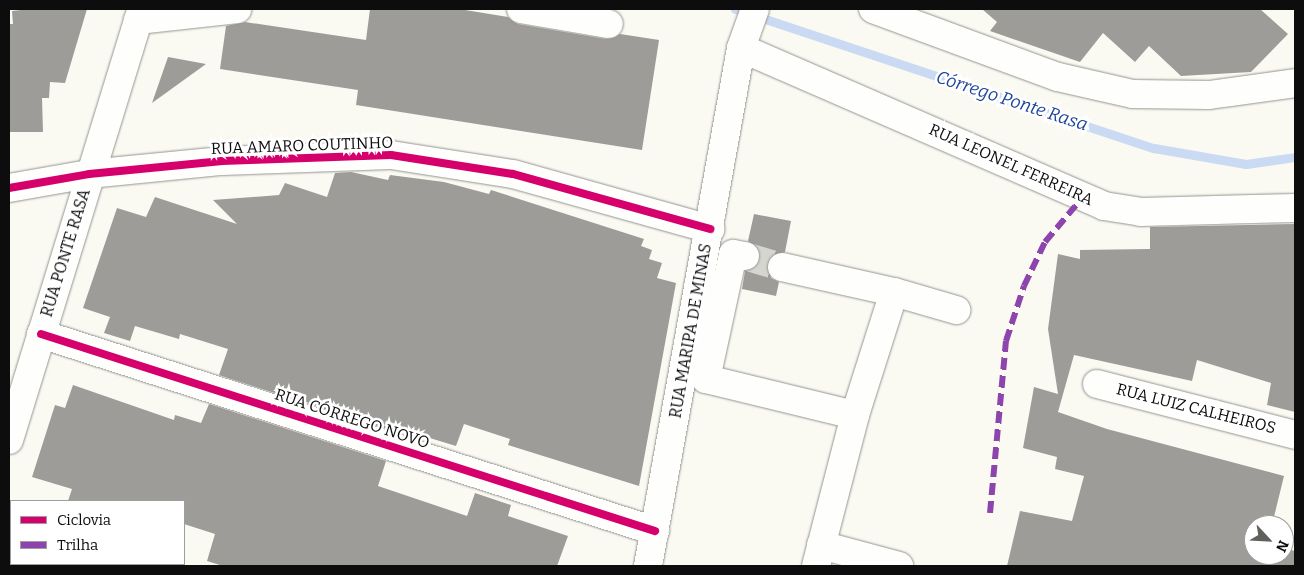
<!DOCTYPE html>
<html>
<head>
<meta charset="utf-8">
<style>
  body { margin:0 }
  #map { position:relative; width:1304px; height:575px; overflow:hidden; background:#fafaf2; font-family:Bitter,serif }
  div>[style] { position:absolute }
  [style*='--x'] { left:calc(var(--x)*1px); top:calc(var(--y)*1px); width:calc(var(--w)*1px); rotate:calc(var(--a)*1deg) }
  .stream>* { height:9px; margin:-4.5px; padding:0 4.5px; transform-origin:4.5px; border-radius:4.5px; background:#cadaf3 }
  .building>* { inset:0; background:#9d9c98 }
  .minor-tunnel>* { height:28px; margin-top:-14px; transform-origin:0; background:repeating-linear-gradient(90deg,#d6d6d0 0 28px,transparent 0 42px) }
  .roads { filter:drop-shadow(0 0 1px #949490) drop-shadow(0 0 1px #949490) }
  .minor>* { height:28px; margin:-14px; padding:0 14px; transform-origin:14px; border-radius:14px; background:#fefefd }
  .quiet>* { height:6px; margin-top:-3px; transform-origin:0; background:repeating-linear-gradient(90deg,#8e44ad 0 12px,transparent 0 18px) }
  .cycleway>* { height:8px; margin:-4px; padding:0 4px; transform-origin:4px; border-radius:4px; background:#d6006c }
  span { translate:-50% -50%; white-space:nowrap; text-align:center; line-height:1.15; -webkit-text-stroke:5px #fff; paint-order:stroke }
  .street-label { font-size:16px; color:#0d0d0d }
  .water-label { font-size:18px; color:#1c4499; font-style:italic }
  .frame { position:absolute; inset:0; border:10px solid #0d0d0d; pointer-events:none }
  .legend { position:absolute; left:10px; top:500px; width:175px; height:65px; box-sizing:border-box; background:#fff; border:1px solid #9e9e9e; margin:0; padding:6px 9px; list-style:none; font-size:15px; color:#0d0d0d }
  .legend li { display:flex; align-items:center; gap:10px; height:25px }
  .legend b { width:25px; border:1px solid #9e9e9e }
  .north { position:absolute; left:1244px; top:515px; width:50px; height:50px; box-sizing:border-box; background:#fff; border:1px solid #9e9e9e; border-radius:50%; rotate:115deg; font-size:14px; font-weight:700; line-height:20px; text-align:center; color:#0d0d0d }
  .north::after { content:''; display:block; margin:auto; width:18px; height:22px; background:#60605d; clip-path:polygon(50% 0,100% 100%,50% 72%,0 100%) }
</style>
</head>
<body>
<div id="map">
  <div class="stream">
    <div style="--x:735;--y:9;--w:441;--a:18.4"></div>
    <div style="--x:1154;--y:148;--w:93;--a:9.9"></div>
    <div style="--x:1246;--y:164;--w:49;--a:-8.1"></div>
  </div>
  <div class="building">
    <div style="clip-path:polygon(30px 9px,87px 9px,65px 83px,50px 82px,49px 98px,42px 98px,43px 132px,9px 132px,9px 24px,13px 24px,12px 11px)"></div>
    <div style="clip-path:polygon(370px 9px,459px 9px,508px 17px,518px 24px,606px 39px,620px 34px,659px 40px,642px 150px,356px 105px,358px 90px,220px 69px,226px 26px,245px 22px,366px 40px)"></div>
    <div style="clip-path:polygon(982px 9px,1260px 9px,1288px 34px,1251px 72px,1181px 76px,1149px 46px,1135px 62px,1103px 33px,1080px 62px,990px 31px,997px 22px)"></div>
    <div style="clip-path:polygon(168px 57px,206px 64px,152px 103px)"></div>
    <div style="clip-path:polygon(351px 172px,388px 180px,390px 175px,444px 182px,489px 194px,491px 190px,644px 239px,641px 246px,652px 250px,649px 259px,662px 263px,657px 278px,676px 283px,639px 486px,508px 445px,510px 439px,464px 424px,456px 446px,397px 428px,396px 432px,219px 375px,228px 349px,180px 334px,179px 339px,135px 326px,130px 341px,104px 333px,110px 317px,83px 308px,117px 208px,146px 217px,155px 197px,237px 224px,213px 200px,279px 195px,285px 183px,327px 197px,335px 173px)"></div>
    <div style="clip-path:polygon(754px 214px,791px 221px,785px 252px,771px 256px,767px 264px,771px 278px,779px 282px,776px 296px,742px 289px,745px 271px,757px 266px,760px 259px,759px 250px,748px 241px)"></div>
    <div style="clip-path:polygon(1295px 224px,1295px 412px,1267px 405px,1271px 383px,1197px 360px,1192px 381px,1074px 355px,1058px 412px,1107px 429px,1284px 476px,1272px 525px,1254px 525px,1254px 555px,1284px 555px,1284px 548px,1295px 551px,1295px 566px,1007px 566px,1020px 511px,1072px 521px,1084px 476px,1055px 469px,1057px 457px,1023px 448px,1034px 387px,1058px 394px,1048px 329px,1058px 254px,1080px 259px,1080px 250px,1150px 249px,1150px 227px)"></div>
    <div style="clip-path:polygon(73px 385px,174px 420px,175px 415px,201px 423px,209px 404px,386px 461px,378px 486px,467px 516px,475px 493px,511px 505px,508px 516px,568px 536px,557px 566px,223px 566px,207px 561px,215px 534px,184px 524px,184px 501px,68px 501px,72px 489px,32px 477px,55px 405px,65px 408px)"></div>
  </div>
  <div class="minor-tunnel">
    <div style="--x:745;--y:256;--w:39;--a:17"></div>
  </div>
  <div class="roads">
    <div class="minor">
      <div style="--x:521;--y:9;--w:89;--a:9.7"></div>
      <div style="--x:873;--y:9;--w:197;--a:20.2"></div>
      <div style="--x:1058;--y:77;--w:77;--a:12.8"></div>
      <div style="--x:1133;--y:94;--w:76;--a:0.8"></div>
      <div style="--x:1209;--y:95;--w:87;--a:-7.9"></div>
      <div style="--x:138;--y:20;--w:100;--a:-6.3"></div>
      <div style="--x:741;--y:48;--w:396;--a:23.5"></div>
      <div style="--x:1104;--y:206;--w:37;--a:9"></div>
      <div style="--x:1141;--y:212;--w:154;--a:-1.5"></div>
      <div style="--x:9;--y:188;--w:81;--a:-9.9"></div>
      <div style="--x:89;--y:174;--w:134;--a:-5.6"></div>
      <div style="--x:222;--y:161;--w:169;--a:-2"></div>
      <div style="--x:391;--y:155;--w:123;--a:8.9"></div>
      <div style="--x:513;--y:174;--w:205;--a:15.6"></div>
      <div style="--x:745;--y:256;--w:12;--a:-171"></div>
      <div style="--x:733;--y:254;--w:128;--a:102.2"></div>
      <div style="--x:706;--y:379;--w:153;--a:13.6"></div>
      <div style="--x:782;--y:267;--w:115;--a:12.6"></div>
      <div style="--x:894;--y:292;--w:65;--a:16.2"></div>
      <div style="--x:41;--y:334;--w:645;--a:17.79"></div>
      <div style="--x:1097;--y:384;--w:204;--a:14.4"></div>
      <div style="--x:9;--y:440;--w:451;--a:-72.9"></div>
      <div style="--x:821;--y:545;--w:81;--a:15.1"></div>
      <div style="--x:648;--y:566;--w:526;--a:-79.82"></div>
      <div style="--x:741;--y:48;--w:41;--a:-70.3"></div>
      <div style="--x:816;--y:566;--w:156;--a:-75.5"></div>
      <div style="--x:855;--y:415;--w:129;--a:-72.4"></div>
    </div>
  </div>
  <div class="quiet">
    <div style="--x:990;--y:513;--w:173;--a:-84.7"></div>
    <div style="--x:1006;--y:341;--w:58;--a:-71.9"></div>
    <div style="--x:1024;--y:286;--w:49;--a:-64.5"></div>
    <div style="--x:1045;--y:242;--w:57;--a:-49.9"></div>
  </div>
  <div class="cycleway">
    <div style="--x:9;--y:188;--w:81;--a:-9.9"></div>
    <div style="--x:89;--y:174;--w:134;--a:-5.6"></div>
    <div style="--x:222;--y:161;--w:169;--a:-2"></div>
    <div style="--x:391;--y:155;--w:123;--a:8.9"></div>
    <div style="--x:513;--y:174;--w:205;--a:15.6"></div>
    <div style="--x:41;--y:334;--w:645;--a:17.79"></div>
  </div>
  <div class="street-label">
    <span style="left:302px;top:146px;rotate:-2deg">RUA AMARO COUTINHO</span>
    <span style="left:1011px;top:165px;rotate:24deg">RUA LEONEL FERREIRA</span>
    <span style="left:66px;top:253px;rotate:-73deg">RUA PONTE RASA</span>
    <span style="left:691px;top:331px;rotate:-80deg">RUA MARIPA DE MINAS</span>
    <span style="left:1196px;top:409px;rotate:14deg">RUA LUIZ CALHEIROS</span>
    <span style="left:352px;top:419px;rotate:18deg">RUA CÓRREGO NOVO</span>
  </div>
  <div class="water-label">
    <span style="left:1012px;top:101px;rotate:18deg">Córrego Ponte Rasa</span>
  </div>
  <div class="frame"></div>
  <ul class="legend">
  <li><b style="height:6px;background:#d6006c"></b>Ciclovia</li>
  <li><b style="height:6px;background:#8e44ad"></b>Trilha</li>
  </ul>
  <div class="north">N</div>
</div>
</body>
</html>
